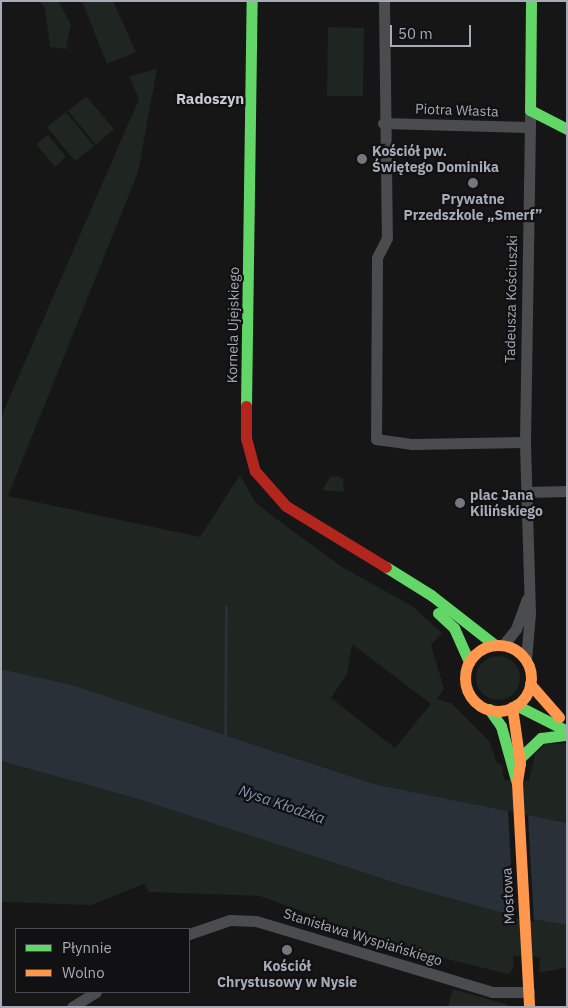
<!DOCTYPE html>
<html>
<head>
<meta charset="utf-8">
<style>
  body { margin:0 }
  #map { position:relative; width:568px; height:1008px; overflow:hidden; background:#161616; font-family:"IBM Plex Sans",sans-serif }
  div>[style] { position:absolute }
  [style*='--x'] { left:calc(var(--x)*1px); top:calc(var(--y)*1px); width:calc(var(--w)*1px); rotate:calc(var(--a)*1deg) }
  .green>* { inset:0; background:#1f2520 }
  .round { border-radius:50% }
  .water>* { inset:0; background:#2a3038 }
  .pier>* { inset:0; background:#161616 }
  .stream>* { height:3px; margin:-1.5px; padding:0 1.5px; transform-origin:1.5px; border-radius:1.5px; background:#2a3038 }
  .street>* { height:11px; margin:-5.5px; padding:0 5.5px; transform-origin:5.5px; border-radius:5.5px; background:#4b4c4f }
  .fast>* { height:11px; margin:-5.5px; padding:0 5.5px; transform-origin:5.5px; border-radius:5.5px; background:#63d668 }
  .slow>* { height:11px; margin:-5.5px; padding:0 5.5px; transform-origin:5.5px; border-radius:5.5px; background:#ff974d }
  .slow>.ring { margin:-5.5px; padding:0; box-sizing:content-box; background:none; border:11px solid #ff974d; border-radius:50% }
  .jam>* { height:11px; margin:-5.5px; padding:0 5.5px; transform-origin:5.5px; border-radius:5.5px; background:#b3261e }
  .dots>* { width:14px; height:14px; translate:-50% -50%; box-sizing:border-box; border:2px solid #111012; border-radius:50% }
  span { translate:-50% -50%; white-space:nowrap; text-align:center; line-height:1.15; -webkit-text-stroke:4.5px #111012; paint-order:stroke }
  .street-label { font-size:14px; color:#a8abb7 }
  .poi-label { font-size:14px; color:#a8abb7; font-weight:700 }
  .left { translate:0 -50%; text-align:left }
  .neighbourhood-label { font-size:15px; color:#c9cad3; font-weight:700 }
  .water-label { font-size:15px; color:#8094b0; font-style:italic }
  .frame { position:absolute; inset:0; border:2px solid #a8abb7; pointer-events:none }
  .legend { position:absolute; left:15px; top:928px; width:175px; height:65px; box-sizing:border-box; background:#111012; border:1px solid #4d4e54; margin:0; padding:6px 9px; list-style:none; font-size:15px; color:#a8abb7 }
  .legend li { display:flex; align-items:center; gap:10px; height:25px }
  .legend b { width:25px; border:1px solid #4d4e54 }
  .scale { position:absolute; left:390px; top:25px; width:81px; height:22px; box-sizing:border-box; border:2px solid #a8abb7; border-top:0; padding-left:6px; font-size:15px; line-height:18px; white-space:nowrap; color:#a8abb7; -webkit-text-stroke:4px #111012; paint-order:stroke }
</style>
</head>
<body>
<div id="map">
  <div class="green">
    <div style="clip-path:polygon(40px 1px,58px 1px,71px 24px,66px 49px,50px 47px,45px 8px)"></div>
    <div style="clip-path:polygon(82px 1px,113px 1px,136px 52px,107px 64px)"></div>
    <div style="clip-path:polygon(328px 27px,364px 28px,363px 96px,327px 96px)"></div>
    <div style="clip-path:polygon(evenodd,157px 69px,138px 172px,8px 496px,200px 537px,240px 475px,255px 502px,271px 515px,342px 567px,412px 606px,442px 633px,431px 645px,444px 689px,437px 699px,451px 703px,489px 741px,497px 763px,502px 765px,504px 780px,529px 781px,535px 754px,546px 744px,567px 743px,567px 823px,374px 784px,72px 685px,1px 669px,1px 417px,139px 99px,129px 76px,157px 69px,352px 644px,431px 704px,395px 748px,331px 698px,347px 674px,352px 644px)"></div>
    <div style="clip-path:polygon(86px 96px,114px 129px,96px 145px,68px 111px)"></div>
    <div style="clip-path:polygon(66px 112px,94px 146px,75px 161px,47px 127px)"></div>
    <div style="clip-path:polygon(48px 135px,66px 157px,55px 167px,36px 144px)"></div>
    <div style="clip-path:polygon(338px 476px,343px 479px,344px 492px,322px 490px,330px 477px)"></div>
    <div class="round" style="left:476px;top:656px;width:44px;height:44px"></div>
    <div style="clip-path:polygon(1px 761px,138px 799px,402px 885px,514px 916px,567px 925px,567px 967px,539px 973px,540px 957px,513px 956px,514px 968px,508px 974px,398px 947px,260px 896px,149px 892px,144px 884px,91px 905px,1px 902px)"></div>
    <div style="clip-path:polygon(453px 989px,506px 1004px,509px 1007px,448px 1007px)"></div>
  </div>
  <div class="water">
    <div style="clip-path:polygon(1px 669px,72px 685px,374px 784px,567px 823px,567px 925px,514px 916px,402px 885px,138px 799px,1px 761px)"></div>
  </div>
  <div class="pier">
    <div style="clip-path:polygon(508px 811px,528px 815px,534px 922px,514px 918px)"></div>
  </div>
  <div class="stream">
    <div style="--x:225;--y:741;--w:135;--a:-89.6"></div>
  </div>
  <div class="street">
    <div style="--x:384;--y:1;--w:237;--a:89.3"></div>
    <div style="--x:387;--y:238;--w:22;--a:117"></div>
    <div style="--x:377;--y:258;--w:181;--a:90.3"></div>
    <div style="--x:376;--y:439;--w:37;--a:8"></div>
    <div style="--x:413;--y:444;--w:112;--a:-1"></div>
    <div style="--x:383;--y:123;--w:146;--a:1.6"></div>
    <div style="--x:527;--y:492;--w:40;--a:-1.4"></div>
    <div style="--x:503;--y:645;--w:21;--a:-51"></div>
    <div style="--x:516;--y:629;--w:32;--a:-70"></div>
    <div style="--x:526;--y:660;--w:47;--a:-85.1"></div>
    <div style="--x:530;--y:613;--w:171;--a:-91.7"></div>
    <div style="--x:525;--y:442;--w:332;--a:-89.1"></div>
    <div style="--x:189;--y:934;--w:43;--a:-18.9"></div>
    <div style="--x:230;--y:920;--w:26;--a:2"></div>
    <div style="--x:256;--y:921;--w:246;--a:16.7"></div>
    <div style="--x:492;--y:992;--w:37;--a:0"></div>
    <div style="--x:72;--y:1007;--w:28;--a:-32"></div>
  </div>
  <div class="fast">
    <div style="--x:531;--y:1;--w:109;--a:90.5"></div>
    <div style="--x:530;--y:110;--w:42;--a:27.2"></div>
    <div style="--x:246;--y:406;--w:405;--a:-89.2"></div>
    <div style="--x:386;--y:567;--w:53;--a:31.9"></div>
    <div style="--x:431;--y:595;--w:81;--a:38"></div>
    <div style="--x:438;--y:613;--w:22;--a:43"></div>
    <div style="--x:454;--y:628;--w:37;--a:66"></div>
    <div style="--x:516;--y:705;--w:57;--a:27"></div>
    <div style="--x:489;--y:709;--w:21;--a:55"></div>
    <div style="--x:501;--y:726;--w:56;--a:74.5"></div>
    <div style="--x:520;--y:758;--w:29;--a:-44"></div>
    <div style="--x:541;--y:738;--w:26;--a:-7"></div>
  </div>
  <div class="slow">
    <div class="ring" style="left:465px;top:645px;width:55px;height:55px"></div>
    <div style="--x:530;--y:684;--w:44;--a:48.7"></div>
    <div style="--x:512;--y:707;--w:57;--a:81.9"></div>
    <div style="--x:520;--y:763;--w:20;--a:99"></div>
    <div style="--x:517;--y:783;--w:224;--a:86.9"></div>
  </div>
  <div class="jam">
    <div style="--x:246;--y:406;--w:32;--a:90"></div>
    <div style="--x:246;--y:438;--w:34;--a:75"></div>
    <div style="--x:255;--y:471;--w:47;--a:48.5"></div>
    <div style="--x:286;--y:506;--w:117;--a:31.4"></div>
  </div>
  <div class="dots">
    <div style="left:362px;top:159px;background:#75777f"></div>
    <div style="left:473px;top:183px;background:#75777f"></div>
    <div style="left:460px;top:503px;background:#75777f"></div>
    <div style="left:287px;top:950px;background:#75777f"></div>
  </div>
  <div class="street-label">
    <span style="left:457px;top:110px;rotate:2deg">Piotra Własta</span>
    <span style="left:511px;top:299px;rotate:-89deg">Tadeusza Kościuszki</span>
    <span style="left:233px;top:325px;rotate:-89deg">Kornela Ujejskiego</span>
    <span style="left:508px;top:896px;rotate:-93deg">Mostowa</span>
    <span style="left:363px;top:937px;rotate:17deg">Stanisława Wyspiańskiego</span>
  </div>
  <div class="poi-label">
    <span class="left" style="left:372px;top:159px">Kościół pw.<br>Świętego Dominika</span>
    <span style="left:473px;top:207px">Prywatne<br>Przedszkole „Smerf”</span>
    <span class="left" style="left:470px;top:503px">plac Jana<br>Kilińskiego</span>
    <span style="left:287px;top:974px">Kościół<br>Chrystusowy w Nysie</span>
  </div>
  <div class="neighbourhood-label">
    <span style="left:210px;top:99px">Radoszyn</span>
  </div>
  <div class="water-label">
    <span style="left:282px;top:804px;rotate:19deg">Nysa Kłodzka</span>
  </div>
  <div class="frame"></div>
  <ul class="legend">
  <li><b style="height:6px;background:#63d668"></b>Płynnie</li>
  <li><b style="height:6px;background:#ff974d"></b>Wolno</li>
  </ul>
  <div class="scale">50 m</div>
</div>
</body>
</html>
